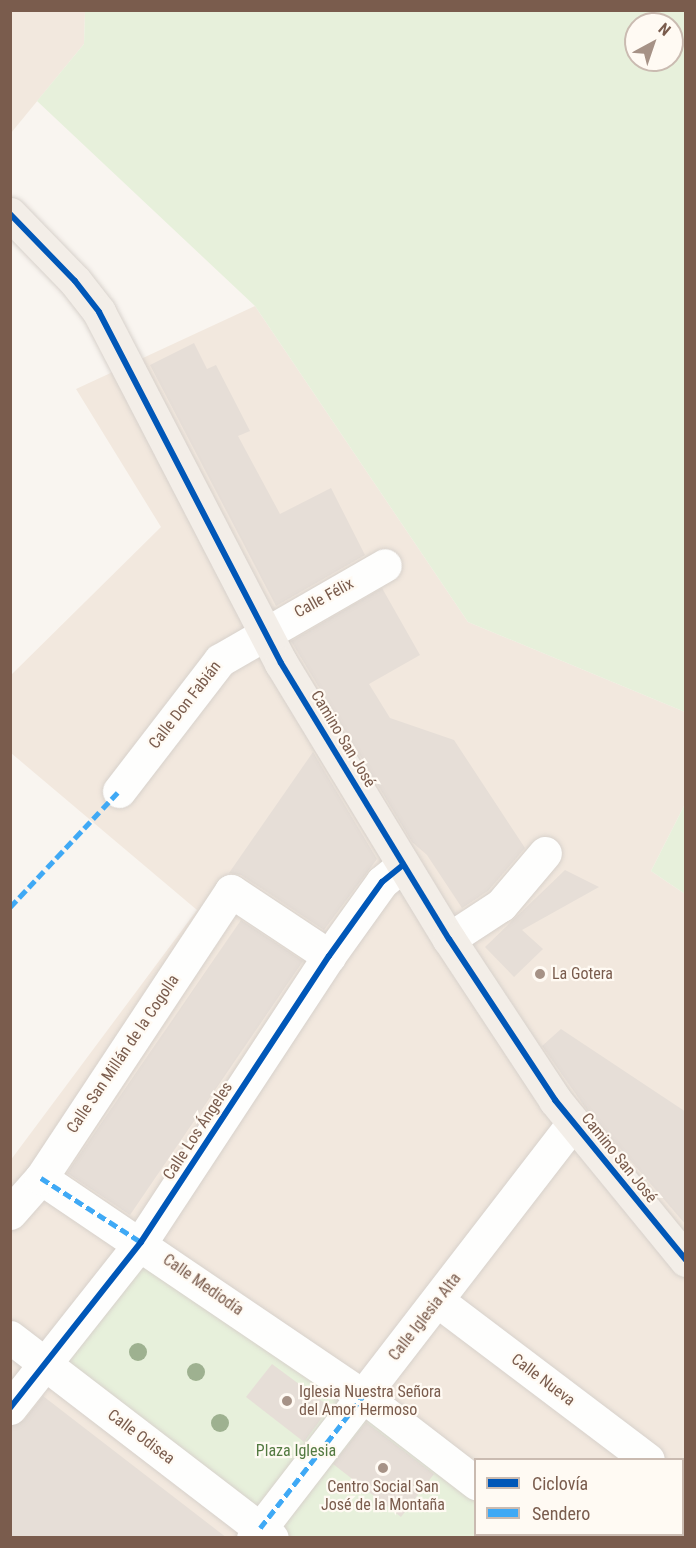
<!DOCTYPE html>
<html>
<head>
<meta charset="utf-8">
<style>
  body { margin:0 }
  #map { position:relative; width:696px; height:1548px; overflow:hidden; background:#f9f5f0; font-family:"Roboto Condensed",sans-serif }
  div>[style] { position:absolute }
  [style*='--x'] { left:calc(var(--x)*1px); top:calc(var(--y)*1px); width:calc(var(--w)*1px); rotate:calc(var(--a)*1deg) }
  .residential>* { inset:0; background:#f2e8de }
  .green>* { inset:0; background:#e7f0db }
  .building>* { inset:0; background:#e6ded7 }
  .roads { filter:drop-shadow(0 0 2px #d7d1cb) drop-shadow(0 0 2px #d7d1cb) }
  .minor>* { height:33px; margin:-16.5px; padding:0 16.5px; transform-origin:16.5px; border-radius:16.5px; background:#fefefd }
  .major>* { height:33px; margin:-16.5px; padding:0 16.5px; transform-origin:16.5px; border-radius:16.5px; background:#f3eee8 }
  .quiet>* { height:4.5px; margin-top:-2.25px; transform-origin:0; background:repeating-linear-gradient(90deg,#3fa9f5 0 9px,transparent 0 13.5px) }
  .cycleway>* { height:6px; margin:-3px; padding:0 3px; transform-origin:3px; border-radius:3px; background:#0057b8 }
  .trees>* { width:18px; height:18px; margin:-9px; border-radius:50%; background:#9eb190 }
  .dots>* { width:16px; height:16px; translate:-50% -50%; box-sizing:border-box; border:3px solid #fffaf3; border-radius:50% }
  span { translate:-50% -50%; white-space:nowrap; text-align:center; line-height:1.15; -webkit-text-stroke:4.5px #fffaf3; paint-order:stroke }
  .street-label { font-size:16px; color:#7a5c4d }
  .poi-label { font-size:16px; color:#7a5c4d }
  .left { translate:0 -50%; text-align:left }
  .park-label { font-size:16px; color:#537a41 }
  .frame { position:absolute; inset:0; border:12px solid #7a5c4d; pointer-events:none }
  .legend { position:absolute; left:474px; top:1458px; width:210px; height:78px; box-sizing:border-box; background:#fffaf3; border:2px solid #cabbb1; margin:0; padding:8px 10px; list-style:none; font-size:18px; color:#7a5c4d }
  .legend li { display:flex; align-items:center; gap:12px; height:30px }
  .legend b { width:30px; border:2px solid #cabbb1 }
  .north { position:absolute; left:624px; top:12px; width:60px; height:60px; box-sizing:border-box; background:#fffaf3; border:2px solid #cabbb1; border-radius:50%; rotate:40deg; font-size:16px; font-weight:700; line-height:24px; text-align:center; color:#7a5c4d }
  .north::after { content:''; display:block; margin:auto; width:21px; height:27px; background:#a69286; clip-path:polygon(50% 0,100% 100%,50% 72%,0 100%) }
</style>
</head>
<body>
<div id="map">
  <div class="residential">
    <div style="clip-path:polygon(11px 11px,85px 11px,84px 44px,11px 133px)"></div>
    <div style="clip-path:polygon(evenodd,255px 306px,468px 622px,685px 712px,685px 804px,651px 871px,685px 894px,685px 1537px,11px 1537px,10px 1161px,197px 910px,11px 753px,11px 675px,161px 527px,76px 389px,255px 306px,476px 1460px,682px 1460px,682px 1534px,476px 1534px,476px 1460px)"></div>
  </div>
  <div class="green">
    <div style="clip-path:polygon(evenodd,85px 11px,685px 11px,685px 712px,468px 622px,255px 306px,37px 101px,84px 44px,85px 11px,636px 24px,672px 24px,672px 60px,636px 60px,636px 24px)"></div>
    <div style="clip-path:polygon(685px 804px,685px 894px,651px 871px)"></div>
    <div style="clip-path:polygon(141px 1242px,475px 1483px,476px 1534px,546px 1537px,271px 1537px,45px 1364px)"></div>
  </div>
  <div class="building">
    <div style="clip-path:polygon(194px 343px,207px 369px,216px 365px,250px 431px,238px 436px,280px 514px,331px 488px,365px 555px,276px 606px,150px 365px)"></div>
    <div style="clip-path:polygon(382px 588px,420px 655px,369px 684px,390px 718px,454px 740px,525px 848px,488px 891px,462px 908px,427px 855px,412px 842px,291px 641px)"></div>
    <div style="clip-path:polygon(313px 752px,377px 859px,324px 930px,241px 875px,229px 873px)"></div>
    <div style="clip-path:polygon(565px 870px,599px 887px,522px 930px,543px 949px,514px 977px,485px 947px)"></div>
    <div style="clip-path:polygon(241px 920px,303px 961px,130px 1215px,67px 1173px)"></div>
    <div style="clip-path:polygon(561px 1029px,686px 1112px,686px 1225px,587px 1110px,542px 1046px)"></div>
    <div style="clip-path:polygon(272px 1364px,330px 1407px,304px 1442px,246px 1397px)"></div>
    <div style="clip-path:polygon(43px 1396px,227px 1538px,10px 1538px,10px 1426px,24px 1420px)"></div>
    <div style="clip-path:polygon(366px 1422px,434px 1474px,401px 1517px,333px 1464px)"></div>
  </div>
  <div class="roads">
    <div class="minor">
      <div style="--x:119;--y:791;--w:165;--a:-52.4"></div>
      <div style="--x:220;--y:660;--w:190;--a:-29.9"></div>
      <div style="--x:449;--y:939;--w:62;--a:-33.2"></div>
      <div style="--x:501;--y:905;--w:68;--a:-49.8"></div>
      <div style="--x:41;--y:1178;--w:389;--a:34.1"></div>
      <div style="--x:363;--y:1396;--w:143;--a:37.6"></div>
      <div style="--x:10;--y:1213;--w:47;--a:-48.5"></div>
      <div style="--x:41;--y:1178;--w:344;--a:-56.5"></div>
      <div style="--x:231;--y:891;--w:118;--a:33.6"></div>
      <div style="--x:438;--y:1301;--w:263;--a:37.1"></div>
      <div style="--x:10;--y:1337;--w:330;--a:37.5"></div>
      <div style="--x:10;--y:1408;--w:211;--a:-51.7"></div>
      <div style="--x:141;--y:1242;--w:342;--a:-56.7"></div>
      <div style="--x:329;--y:956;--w:91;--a:-54.4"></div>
      <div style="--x:382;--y:882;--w:27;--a:-39"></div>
      <div style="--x:682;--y:1486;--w:4;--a:27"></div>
      <div style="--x:542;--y:1534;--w:6;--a:45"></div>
      <div style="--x:253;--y:1538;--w:524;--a:-52.36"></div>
    </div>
    <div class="major">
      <div style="--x:10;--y:214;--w:93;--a:45.9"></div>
      <div style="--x:75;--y:281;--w:39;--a:52"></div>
      <div style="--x:99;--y:312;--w:395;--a:62.6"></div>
      <div style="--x:281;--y:663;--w:323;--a:58.7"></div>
      <div style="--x:449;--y:939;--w:193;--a:56.6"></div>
      <div style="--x:555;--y:1100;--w:207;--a:50.7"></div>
    </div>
  </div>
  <div class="quiet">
    <div style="--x:10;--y:907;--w:159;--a:-46.8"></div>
    <div style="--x:41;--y:1178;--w:119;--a:32.6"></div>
    <div style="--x:260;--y:1528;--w:167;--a:-52"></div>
  </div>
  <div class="cycleway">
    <div style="--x:10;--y:214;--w:93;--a:45.9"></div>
    <div style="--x:75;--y:281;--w:39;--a:52"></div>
    <div style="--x:99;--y:312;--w:395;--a:62.6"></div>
    <div style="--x:281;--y:663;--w:323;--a:58.7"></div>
    <div style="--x:449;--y:939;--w:193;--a:56.6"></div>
    <div style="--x:555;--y:1100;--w:207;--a:50.7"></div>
    <div style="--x:10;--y:1408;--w:211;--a:-51.7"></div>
    <div style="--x:141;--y:1242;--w:342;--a:-56.7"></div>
    <div style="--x:329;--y:956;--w:91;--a:-54.4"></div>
    <div style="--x:382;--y:882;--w:27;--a:-39"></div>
  </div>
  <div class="trees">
    <div style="left:138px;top:1352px"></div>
    <div style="left:196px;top:1372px"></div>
    <div style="left:220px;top:1423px"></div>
  </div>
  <div class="dots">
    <div style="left:540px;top:974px;background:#a69286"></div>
    <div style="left:287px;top:1401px;background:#a69286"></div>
    <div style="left:383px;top:1468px;background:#a69286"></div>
  </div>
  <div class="street-label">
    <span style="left:324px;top:598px;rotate:-29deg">Calle Félix</span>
    <span style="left:185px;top:705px;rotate:-52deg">Calle Don Fabián</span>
    <span style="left:343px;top:739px;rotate:59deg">Camino San José</span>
    <span style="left:123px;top:1054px;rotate:-56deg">Calle San Millán de la Cogolla</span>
    <span style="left:198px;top:1131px;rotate:-57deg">Calle Los Ángeles</span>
    <span style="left:619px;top:1158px;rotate:51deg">Camino San José</span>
    <span style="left:203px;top:1285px;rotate:35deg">Calle Mediodía</span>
    <span style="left:425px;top:1317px;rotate:-52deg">Calle Iglesia Alta</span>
    <span style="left:543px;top:1380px;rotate:37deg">Calle Nueva</span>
    <span style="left:141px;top:1437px;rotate:37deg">Calle Odisea</span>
  </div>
  <div class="poi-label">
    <span class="left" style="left:552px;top:974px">La Gotera</span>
    <span class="left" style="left:299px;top:1401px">Iglesia Nuestra Señora<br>del Amor Hermoso</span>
    <span style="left:383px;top:1496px">Centro Social San<br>José de la Montaña</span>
  </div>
  <div class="park-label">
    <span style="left:296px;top:1451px">Plaza Iglesia</span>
  </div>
  <div class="frame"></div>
  <ul class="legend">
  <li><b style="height:8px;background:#0057b8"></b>Ciclovía</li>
  <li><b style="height:8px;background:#3fa9f5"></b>Sendero</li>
  </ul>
  <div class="north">N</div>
</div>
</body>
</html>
